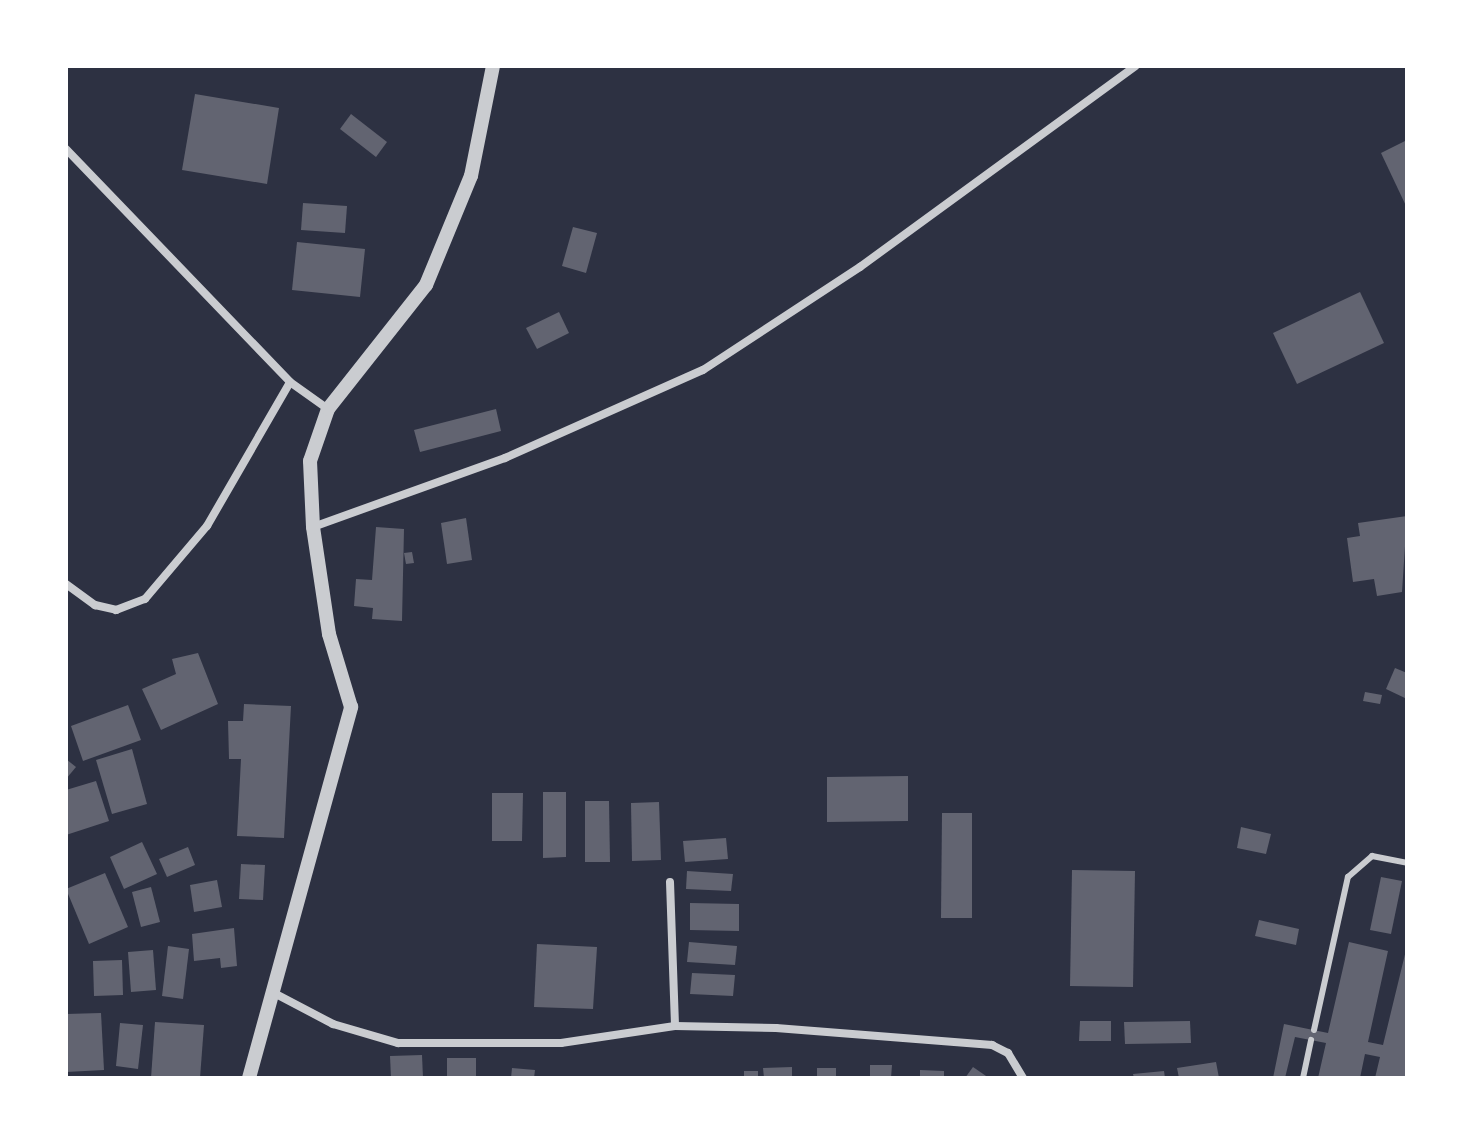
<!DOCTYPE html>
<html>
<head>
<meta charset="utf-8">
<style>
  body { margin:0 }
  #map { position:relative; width:1473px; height:1144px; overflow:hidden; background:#2d3142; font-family:Bitter,serif }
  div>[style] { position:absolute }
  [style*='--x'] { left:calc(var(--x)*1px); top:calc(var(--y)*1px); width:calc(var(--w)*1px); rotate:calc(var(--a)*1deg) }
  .building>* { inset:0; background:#626471 }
  .service>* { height:6px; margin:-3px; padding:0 3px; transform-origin:3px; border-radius:3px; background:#caccd0 }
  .minor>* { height:8px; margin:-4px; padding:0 4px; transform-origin:4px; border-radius:4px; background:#caccd0 }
  .tertiary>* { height:14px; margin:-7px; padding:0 7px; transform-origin:7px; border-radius:7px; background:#caccd0 }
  span { translate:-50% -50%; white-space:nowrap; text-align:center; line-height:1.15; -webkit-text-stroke:6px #fff; paint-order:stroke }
  .frame { position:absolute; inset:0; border:68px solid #fff; pointer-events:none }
</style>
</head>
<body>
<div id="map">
  <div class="building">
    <div style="clip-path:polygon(195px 94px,279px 108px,267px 184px,182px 170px)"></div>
    <div style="clip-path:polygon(351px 114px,387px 142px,376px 157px,340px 129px)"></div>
    <div style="clip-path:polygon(1407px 140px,1407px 208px,1381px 153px)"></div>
    <div style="clip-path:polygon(303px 203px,347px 206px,345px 233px,301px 230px)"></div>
    <div style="clip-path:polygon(573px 227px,597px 233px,586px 273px,562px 266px)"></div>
    <div style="clip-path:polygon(297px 242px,365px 249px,360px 297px,292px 290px)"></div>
    <div style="clip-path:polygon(1360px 292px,1384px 343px,1297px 384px,1273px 333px)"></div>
    <div style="clip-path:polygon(559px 312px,569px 333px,537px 349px,526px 328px)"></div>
    <div style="clip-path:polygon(496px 409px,501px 431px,420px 452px,414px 430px)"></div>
    <div style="clip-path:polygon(1407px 516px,1402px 592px,1377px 596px,1374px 579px,1353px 582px,1347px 538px,1360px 536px,1358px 523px)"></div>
    <div style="clip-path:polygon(466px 518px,472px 560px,447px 564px,441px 523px)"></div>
    <div style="clip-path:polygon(376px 527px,404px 529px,402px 621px,372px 619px,373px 608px,354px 606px,356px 579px,372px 580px)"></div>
    <div style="clip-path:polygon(412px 552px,414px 563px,406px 564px,404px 553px)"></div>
    <div style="clip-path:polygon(198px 653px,218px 704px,161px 730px,142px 689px,176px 674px,172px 659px)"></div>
    <div style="clip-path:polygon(1395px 668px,1407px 673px,1407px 699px,1386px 689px)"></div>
    <div style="clip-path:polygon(1365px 692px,1382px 695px,1380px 704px,1363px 701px)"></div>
    <div style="clip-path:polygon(244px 704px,291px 706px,284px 838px,237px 836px,241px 759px,229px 759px,228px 721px,243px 721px)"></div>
    <div style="clip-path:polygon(128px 705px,141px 740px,83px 761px,71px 726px)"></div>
    <div style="clip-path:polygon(132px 749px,147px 804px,112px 814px,96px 760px)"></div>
    <div style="clip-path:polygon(66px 759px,76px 767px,66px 779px)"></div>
    <div style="clip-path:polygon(908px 776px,908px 821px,827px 822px,827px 777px)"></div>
    <div style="clip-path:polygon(96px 781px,109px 821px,66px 835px,66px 790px)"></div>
    <div style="clip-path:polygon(543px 792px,566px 792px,566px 857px,543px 858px)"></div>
    <div style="clip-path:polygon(492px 793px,523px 793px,522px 841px,492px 841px)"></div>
    <div style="clip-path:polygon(585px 801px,609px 801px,610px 862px,585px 862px)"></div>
    <div style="clip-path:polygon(659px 802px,661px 860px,632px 861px,631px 803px)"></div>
    <div style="clip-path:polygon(942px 813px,972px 813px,972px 918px,941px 918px)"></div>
    <div style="clip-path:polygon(1241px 827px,1271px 834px,1266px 854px,1237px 848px)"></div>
    <div style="clip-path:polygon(726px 838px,728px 859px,685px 862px,683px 841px)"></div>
    <div style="clip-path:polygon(142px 842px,157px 874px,124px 889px,110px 857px)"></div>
    <div style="clip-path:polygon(188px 847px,195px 865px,167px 877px,159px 859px)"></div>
    <div style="clip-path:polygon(241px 864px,265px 865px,263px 900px,239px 899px)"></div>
    <div style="clip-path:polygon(1072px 870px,1135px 871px,1133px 987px,1070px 986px)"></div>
    <div style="clip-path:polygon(687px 871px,733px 874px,731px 891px,686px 889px)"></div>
    <div style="clip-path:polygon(105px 873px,128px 927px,89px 944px,66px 889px)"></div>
    <div style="clip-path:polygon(1381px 877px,1402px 881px,1391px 934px,1370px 930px)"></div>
    <div style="clip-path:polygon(217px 880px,222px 907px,194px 912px,190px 885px)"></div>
    <div style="clip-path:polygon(151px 887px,160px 922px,141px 927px,132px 892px)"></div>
    <div style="clip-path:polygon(690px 903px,739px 904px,739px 931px,690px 930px)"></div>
    <div style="clip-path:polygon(1259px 920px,1299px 929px,1296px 945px,1255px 936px)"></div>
    <div style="clip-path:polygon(234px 928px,237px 966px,221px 968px,220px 958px,194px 961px,192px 934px)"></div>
    <div style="clip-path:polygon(689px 942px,737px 946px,735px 965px,687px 962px)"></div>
    <div style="clip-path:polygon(1349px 942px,1388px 951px,1368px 1042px,1383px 1045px,1407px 946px,1407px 1078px,1375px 1078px,1380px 1057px,1365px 1054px,1360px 1078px,1318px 1078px,1326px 1043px,1295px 1037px,1285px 1078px,1273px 1078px,1284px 1024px,1328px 1033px)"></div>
    <div style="clip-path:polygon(537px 944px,597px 947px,593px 1009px,534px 1007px)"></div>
    <div style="clip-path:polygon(168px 946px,189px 949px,183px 999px,162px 996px)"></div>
    <div style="clip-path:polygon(153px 950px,156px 990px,131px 992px,128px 952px)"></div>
    <div style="clip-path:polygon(122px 960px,123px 995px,94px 996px,93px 961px)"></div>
    <div style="clip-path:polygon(692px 973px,735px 975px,733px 996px,690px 994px)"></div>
    <div style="clip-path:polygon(101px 1013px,104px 1070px,66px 1072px,66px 1014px)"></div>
    <div style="clip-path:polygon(1080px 1021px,1111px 1021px,1111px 1041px,1079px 1041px)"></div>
    <div style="clip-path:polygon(1190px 1021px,1191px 1043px,1125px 1044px,1124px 1022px)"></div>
    <div style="clip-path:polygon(155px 1022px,204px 1025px,200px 1078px,151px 1078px)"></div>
    <div style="clip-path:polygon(120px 1023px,143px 1025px,138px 1069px,116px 1066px)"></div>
    <div style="clip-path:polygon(422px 1055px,423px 1078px,391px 1078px,390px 1056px)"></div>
    <div style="clip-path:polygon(447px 1058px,476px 1058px,476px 1078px,447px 1078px)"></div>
    <div style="clip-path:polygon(1216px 1062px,1219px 1078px,1179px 1078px,1177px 1068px)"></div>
    <div style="clip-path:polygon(870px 1065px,892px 1065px,891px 1078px,870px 1078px)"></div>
    <div style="clip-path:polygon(792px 1067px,792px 1078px,764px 1078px,763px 1068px)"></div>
    <div style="clip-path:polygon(973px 1067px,989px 1078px,965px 1078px)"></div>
    <div style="clip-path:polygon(512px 1068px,535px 1070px,534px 1078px,511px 1078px)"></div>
    <div style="clip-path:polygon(817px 1068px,836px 1068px,836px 1078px,817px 1078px)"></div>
    <div style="clip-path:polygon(920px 1070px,944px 1071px,944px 1078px,920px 1078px)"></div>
    <div style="clip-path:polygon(744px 1071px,758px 1071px,758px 1078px,744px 1078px)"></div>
    <div style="clip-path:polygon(1164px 1071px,1165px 1078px,1134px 1078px,1133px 1074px)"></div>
  </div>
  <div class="service">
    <div style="--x:1314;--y:1030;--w:157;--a:-77.5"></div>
    <div style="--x:1348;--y:877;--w:32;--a:-41"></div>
    <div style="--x:1372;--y:856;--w:36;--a:11"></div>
    <div style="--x:1303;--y:1078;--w:39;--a:-78"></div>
  </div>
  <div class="minor">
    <div style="--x:66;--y:149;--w:323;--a:46.1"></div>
    <div style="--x:290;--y:382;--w:47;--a:35.4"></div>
    <div style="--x:313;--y:527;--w:204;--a:-19.8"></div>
    <div style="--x:505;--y:458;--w:217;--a:-24"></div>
    <div style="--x:703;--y:370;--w:188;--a:-33.3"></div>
    <div style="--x:860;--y:267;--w:341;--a:-36.1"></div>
    <div style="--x:66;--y:584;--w:36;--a:36"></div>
    <div style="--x:95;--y:605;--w:22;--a:13"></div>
    <div style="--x:116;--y:610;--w:31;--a:-21"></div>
    <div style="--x:145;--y:599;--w:96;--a:-49.7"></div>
    <div style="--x:207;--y:526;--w:166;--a:-60"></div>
    <div style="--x:670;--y:882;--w:144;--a:88"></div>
    <div style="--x:274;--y:993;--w:67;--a:27.7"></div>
    <div style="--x:333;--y:1024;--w:68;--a:16.3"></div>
    <div style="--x:398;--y:1043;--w:163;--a:0"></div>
    <div style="--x:561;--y:1043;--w:115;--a:-8.5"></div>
    <div style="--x:675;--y:1026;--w:101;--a:1.1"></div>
    <div style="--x:776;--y:1028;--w:217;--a:4.5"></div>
    <div style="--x:992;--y:1045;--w:18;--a:27"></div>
    <div style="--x:1008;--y:1053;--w:29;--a:59"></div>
  </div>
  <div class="tertiary">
    <div style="--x:249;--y:1078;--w:385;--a:-74.6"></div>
    <div style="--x:351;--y:707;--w:76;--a:-106.8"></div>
    <div style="--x:329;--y:634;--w:108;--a:-98.5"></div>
    <div style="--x:313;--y:527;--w:66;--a:-92.6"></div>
    <div style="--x:310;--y:461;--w:55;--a:-70.9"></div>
    <div style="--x:328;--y:409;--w:158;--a:-51.7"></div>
    <div style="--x:426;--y:285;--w:118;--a:-67.6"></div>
    <div style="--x:471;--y:176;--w:112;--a:-78.7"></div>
  </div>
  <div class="frame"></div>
</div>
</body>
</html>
